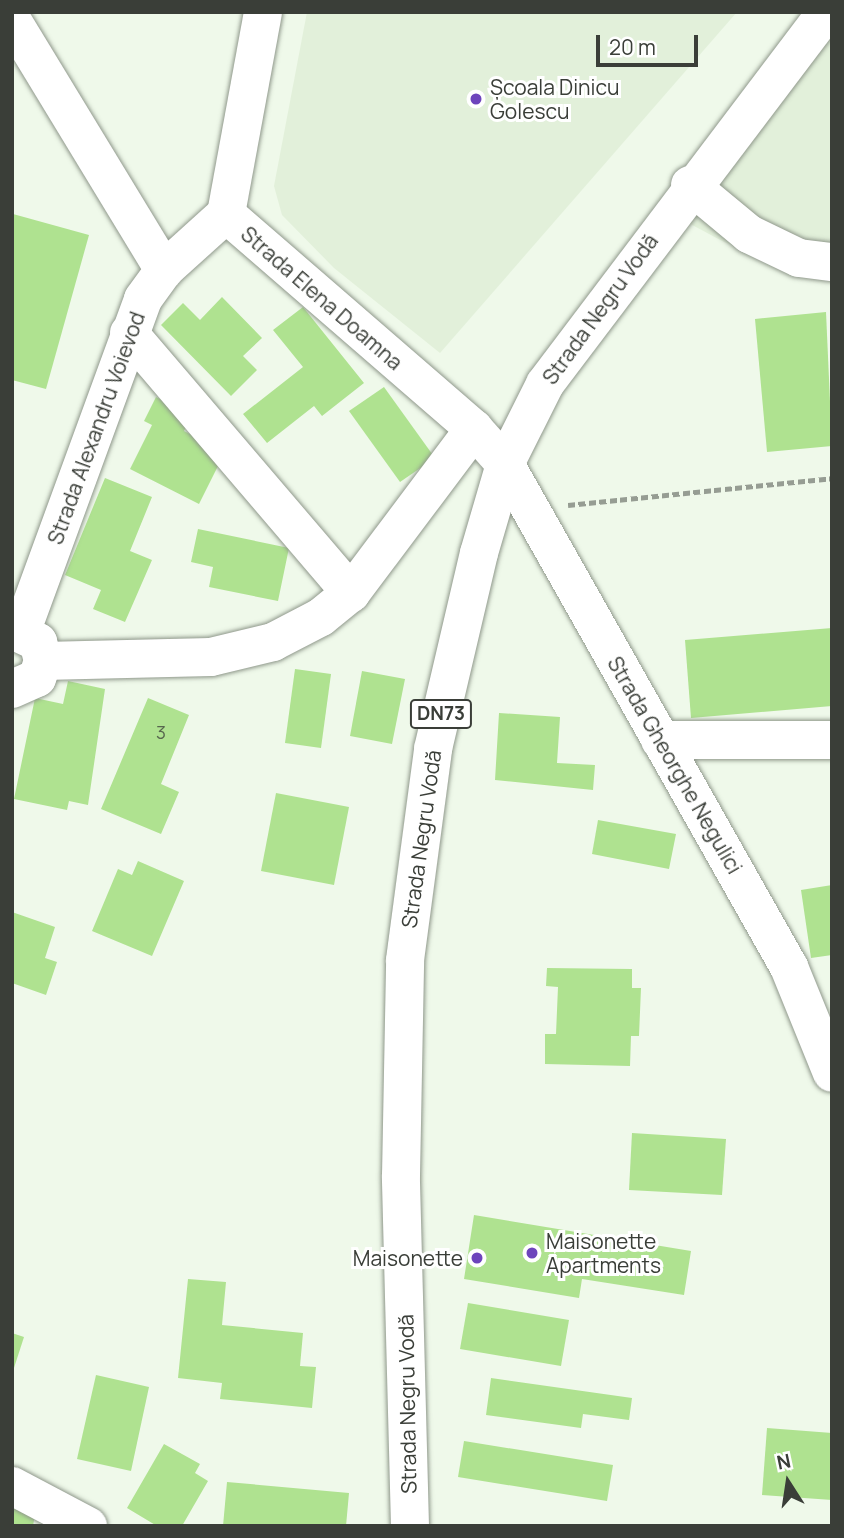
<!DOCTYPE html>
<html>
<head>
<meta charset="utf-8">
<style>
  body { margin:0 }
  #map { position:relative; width:844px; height:1538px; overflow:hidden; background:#eff9ea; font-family:Manrope,sans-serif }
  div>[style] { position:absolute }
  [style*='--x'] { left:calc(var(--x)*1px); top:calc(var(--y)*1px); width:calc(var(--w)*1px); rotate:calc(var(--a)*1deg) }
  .built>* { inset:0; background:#e2f0da }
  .building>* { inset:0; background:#afe290 }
  .path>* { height:4.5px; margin-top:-2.25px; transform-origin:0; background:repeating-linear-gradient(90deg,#969d93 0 7px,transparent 0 10.5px) }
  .roads { filter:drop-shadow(0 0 2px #8f988b) drop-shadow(0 0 2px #8f988b) }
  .minor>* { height:38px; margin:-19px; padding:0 19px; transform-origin:19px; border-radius:19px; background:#fff }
  .major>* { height:38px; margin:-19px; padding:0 19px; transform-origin:19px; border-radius:19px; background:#fff }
  .dots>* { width:19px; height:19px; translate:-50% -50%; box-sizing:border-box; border:4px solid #fff; border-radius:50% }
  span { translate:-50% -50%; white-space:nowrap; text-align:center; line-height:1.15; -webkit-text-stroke:6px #fff; paint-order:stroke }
  .number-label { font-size:18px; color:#57674e }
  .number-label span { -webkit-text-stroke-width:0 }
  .shield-label span { padding:2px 5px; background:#fff; border:2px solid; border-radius:5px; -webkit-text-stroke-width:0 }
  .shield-label { font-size:19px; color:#3a3e38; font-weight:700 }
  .poi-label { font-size:21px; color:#3a3e38 }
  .left { translate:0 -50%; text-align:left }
  .right { translate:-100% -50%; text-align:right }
  .street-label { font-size:21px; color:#3a3e38 }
  .frame { position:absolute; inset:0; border:14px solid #3a3e38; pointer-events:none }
  .north { position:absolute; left:753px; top:1447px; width:70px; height:70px; -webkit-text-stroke:5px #fff; paint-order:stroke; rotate:348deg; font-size:19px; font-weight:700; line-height:28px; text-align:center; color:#3a3e38 }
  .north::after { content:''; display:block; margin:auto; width:24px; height:32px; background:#3a3e38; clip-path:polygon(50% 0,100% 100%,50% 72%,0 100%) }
  .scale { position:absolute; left:596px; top:35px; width:102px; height:32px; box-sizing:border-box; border:4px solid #3a3e38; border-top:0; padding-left:9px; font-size:21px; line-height:24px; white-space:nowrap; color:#3a3e38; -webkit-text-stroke:5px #fff; paint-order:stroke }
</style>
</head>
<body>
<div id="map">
  <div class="built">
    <div style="clip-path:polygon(307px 12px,737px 12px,440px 353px,334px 268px,282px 215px,274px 186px)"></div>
    <div style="clip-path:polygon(832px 33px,832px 280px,724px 242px,681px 219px)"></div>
  </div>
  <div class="building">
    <div style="clip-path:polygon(13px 214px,89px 235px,46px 389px,12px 380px)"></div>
    <div style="clip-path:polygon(222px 297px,262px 338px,243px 356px,257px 370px,231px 396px,161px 325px,183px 303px,200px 320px)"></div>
    <div style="clip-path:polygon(303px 307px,364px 383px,322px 416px,314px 406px,267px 443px,243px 414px,303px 367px,273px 330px)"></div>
    <div style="clip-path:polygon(826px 312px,832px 446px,767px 452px,755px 319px)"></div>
    <div style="clip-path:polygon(384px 387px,435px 458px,400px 482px,349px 411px)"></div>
    <div style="clip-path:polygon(156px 397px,192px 415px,184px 431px,225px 452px,199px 504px,130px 469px,152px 425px,144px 421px)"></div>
    <div style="clip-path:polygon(105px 478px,152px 497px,130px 551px,152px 560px,125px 622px,93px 609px,101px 590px,65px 575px)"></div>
    <div style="clip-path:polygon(198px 529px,289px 548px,278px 601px,209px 587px,213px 567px,191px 562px)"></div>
    <div style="clip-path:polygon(832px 628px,832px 706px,691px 718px,685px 640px)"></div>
    <div style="clip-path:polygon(295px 669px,331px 674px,321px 748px,285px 743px)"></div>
    <div style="clip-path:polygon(362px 671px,405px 679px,392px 744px,350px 736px)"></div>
    <div style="clip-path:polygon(68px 681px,105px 689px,88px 805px,69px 801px,67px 810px,14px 799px,35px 698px,63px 704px)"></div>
    <div style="clip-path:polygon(148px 698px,189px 715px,161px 784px,179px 792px,161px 834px,101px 809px)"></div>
    <div style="clip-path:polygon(499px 713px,560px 717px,557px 763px,595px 765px,593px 790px,495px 780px)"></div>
    <div style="clip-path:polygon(276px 793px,349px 807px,334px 885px,261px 871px)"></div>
    <div style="clip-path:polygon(598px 820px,676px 834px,669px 869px,592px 854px)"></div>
    <div style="clip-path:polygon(138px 861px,184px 881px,152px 956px,92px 931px,118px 869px,132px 875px)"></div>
    <div style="clip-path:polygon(832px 885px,832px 955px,811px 958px,801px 890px)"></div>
    <div style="clip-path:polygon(12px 912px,55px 927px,45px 958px,57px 962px,46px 995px,12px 983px)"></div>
    <div style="clip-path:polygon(547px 968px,632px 969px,632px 988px,641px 988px,639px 1036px,631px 1036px,630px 1066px,545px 1064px,545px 1034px,556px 1034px,558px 987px,546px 986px)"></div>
    <div style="clip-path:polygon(632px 1133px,726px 1139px,722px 1195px,629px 1190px)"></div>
    <div style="clip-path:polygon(474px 1215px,691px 1251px,684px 1295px,582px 1279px,579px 1298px,464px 1279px)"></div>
    <div style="clip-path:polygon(188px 1279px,226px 1282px,222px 1325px,303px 1333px,300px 1366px,316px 1367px,312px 1408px,220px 1399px,222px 1383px,178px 1378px)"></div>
    <div style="clip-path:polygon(468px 1303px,569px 1320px,561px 1366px,460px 1349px)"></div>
    <div style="clip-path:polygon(12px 1333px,24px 1337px,13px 1371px,12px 1371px)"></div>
    <div style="clip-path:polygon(96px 1375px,149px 1387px,131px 1471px,77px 1459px)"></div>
    <div style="clip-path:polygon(491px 1378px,632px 1398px,629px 1420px,583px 1414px,581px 1428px,486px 1415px)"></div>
    <div style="clip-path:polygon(767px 1428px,832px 1433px,832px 1500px,762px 1495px)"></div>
    <div style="clip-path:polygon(464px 1441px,613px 1465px,607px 1501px,458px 1477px)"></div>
    <div style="clip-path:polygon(164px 1444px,200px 1464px,195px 1473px,208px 1481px,182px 1526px,157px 1526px,127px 1508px)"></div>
    <div style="clip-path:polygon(227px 1482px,349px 1493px,346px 1526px,223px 1526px)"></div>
    <div style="clip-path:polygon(12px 1503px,36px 1509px,33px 1526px,12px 1526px)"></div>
  </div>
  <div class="path">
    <div style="--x:568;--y:505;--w:265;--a:-5.8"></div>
  </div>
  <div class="roads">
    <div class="minor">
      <div style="--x:12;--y:20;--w:293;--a:58.7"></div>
      <div style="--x:690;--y:185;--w:77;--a:39.7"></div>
      <div style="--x:749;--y:234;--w:55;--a:25.6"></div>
      <div style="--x:799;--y:258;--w:33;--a:7"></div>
      <div style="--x:226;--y:214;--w:328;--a:40.9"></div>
      <div style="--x:474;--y:429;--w:47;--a:48.5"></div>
      <div style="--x:505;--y:464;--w:578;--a:60.55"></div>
      <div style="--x:789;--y:967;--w:114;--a:67.9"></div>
      <div style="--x:129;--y:333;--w:342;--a:49.5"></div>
      <div style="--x:43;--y:661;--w:168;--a:-1.4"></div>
      <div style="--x:211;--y:657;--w:64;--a:-13.6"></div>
      <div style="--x:273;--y:642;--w:54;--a:-27.5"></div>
      <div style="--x:321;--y:617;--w:38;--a:-39"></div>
      <div style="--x:351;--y:593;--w:205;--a:-53.1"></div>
      <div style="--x:660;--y:740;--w:172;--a:0"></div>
      <div style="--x:12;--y:1486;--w:86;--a:27.8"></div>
    </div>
    <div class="major">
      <div style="--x:12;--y:630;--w:29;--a:25"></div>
      <div style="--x:38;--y:642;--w:20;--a:75"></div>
      <div style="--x:43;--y:661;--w:18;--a:109"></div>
      <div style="--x:37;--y:678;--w:27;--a:156"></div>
      <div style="--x:22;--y:630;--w:352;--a:-69.9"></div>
      <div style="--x:143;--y:299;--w:36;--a:-54"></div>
      <div style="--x:164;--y:270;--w:84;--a:-42.1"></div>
      <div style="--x:226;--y:214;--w:205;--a:-79.6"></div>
      <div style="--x:410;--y:1526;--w:350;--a:-91.5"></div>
      <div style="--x:401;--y:1176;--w:216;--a:-88.9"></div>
      <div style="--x:405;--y:960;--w:213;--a:-82.4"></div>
      <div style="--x:433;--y:749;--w:201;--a:-76.8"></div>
      <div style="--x:479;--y:553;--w:93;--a:-73.7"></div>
      <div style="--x:505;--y:464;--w:89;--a:-63.4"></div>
      <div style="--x:545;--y:384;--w:466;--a:-52.9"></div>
    </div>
  </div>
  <div class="dots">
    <div style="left:476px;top:99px;background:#6d44bc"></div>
    <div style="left:532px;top:1253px;background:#6d44bc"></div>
    <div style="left:477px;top:1258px;background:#6d44bc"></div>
  </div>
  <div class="number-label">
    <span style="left:161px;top:732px">3</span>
  </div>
  <div class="shield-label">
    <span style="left:441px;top:714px">DN73</span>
  </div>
  <div class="poi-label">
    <span class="left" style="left:490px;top:99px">Școala Dinicu<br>Golescu</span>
    <span class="left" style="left:546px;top:1253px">Maisonette<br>Apartments</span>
    <span class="right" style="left:463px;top:1258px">Maisonette</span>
  </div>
  <div class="street-label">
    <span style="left:322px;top:298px;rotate:41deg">Strada Elena Doamna</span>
    <span style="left:600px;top:309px;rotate:-54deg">Strada Negru Vodă</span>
    <span style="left:96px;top:428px;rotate:-70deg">Strada Alexandru Voievod</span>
    <span style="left:675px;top:765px;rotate:60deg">Strada Gheorghe Negulici</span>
    <span style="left:421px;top:839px;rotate:-82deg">Strada Negru Vodă</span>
    <span style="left:407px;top:1404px;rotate:-91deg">Strada Negru Vodă</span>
  </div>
  <div class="frame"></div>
  <div class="north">N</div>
  <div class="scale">20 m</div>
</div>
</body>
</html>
